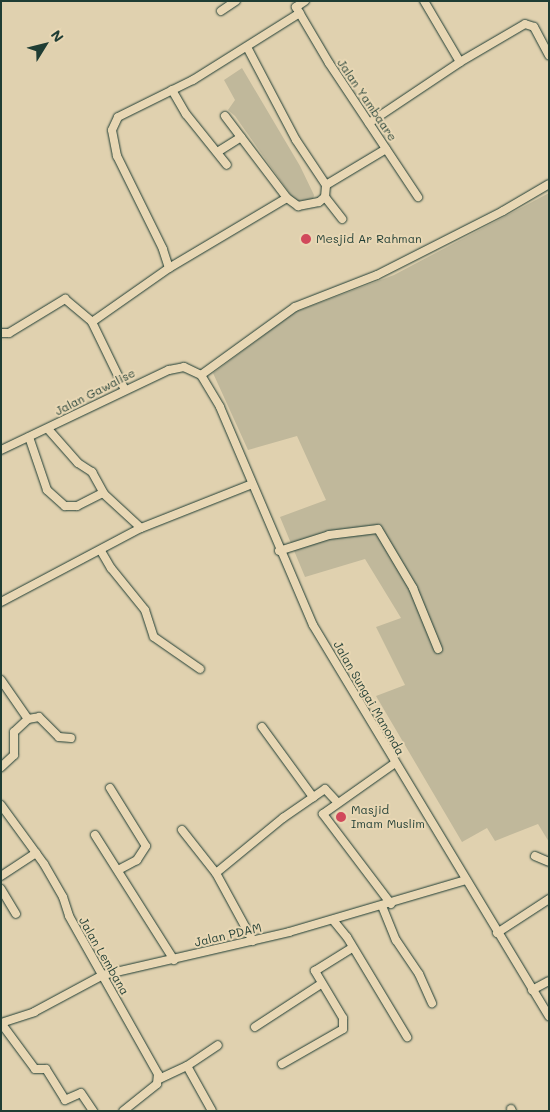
<!DOCTYPE html>
<html>
<head>
<meta charset="utf-8">
<style>
  body { margin:0 }
  #map { position:relative; width:550px; height:1112px; overflow:hidden; background:#e0d1af; font-family:Mali,sans-serif }
  div>[style] { position:absolute }
  [style*='--x'] { left:calc(var(--x)*1px); top:calc(var(--y)*1px); width:calc(var(--w)*1px); rotate:calc(var(--a)*1deg) }
  .green>* { inset:0; background:#c0b89b }
  .roads { filter:drop-shadow(0 0 1px #1f3d34) drop-shadow(0 0 1px #1f3d34) }
  .street>* { height:8px; margin:-4px; padding:0 4px; transform-origin:4px; border-radius:4px; background:#e8d7b4 }
  .dots>* { width:14px; height:14px; translate:-50% -50%; box-sizing:border-box; border:2px solid #e8d7b4; border-radius:50% }
  span { translate:-50% -50%; white-space:nowrap; text-align:center; line-height:1.15; -webkit-text-stroke:4px #e8d7b4; paint-order:stroke }
  .street-label { font-size:12px; color:#1f3d34 }
  .poi-label { font-size:12px; color:#1f3d34 }
  .left { translate:0 -50%; text-align:left }
  .frame { position:absolute; inset:0; border:2px solid #1f3d34; pointer-events:none }
  .north { position:absolute; left:20px; top:20px; width:50px; height:50px; -webkit-text-stroke:4px #e8d7b4; paint-order:stroke; rotate:54deg; font-size:14px; font-weight:700; line-height:20px; text-align:center; color:#1f3d34 }
  .north::after { content:''; display:block; margin:auto; width:18px; height:22px; background:#1f3d34; clip-path:polygon(50% 0,100% 100%,50% 72%,0 100%) }
</style>
</head>
<body>
<div id="map">
  <div class="green">
    <div style="clip-path:polygon(242px 68px,300px 166px,314px 195px,313px 200px,295px 201px,235px 116px,228px 110px,235px 100px,224px 80px)"></div>
    <div style="clip-path:polygon(549px 193px,549px 842px,538px 824px,495px 841px,487px 828px,462px 842px,376px 696px,405px 685px,376px 627px,401px 618px,365px 559px,305px 577px,280px 517px,326px 500px,297px 436px,248px 450px,213px 373px,295px 312px,394px 275px)"></div>
  </div>
  <div class="roads">
    <div class="street">
      <div style="--x:305;--y:1;--w:11;--a:146"></div>
      <div style="--x:296;--y:7;--w:65;--a:59.5"></div>
      <div style="--x:329;--y:63;--w:161;--a:56.4"></div>
      <div style="--x:221;--y:11;--w:18;--a:-34"></div>
      <div style="--x:460;--y:62;--w:75;--a:-30.3"></div>
      <div style="--x:525;--y:24;--w:9;--a:18"></div>
      <div style="--x:534;--y:27;--w:32;--a:62"></div>
      <div style="--x:172;--y:90;--w:28;--a:60"></div>
      <div style="--x:186;--y:114;--w:65;--a:51.2"></div>
      <div style="--x:225;--y:116;--w:103;--a:52.9"></div>
      <div style="--x:369;--y:123;--w:110;--a:-33.8"></div>
      <div style="--x:460;--y:62;--w:71;--a:-120.5"></div>
      <div style="--x:219;--y:151;--w:26;--a:-32"></div>
      <div style="--x:326;--y:185;--w:70;--a:-31"></div>
      <div style="--x:325;--y:197;--w:28;--a:52"></div>
      <div style="--x:169;--y:268;--w:20;--a:-108"></div>
      <div style="--x:163;--y:249;--w:104;--a:-116.3"></div>
      <div style="--x:117;--y:156;--w:26;--a:-101"></div>
      <div style="--x:112;--y:130;--w:14;--a:-65"></div>
      <div style="--x:118;--y:117;--w:84;--a:-26.3"></div>
      <div style="--x:193;--y:80;--w:126;--a:-32.1"></div>
      <div style="--x:1;--y:333;--w:8;--a:0"></div>
      <div style="--x:9;--y:333;--w:66;--a:-31.3"></div>
      <div style="--x:65;--y:299;--w:35;--a:40"></div>
      <div style="--x:201;--y:375;--w:116;--a:-35.9"></div>
      <div style="--x:295;--y:307;--w:88;--a:-21.3"></div>
      <div style="--x:377;--y:275;--w:141;--a:-26.9"></div>
      <div style="--x:503;--y:211;--w:53;--a:-30.4"></div>
      <div style="--x:124;--y:388;--w:73;--a:-115.9"></div>
      <div style="--x:92;--y:322;--w:94;--a:-35"></div>
      <div style="--x:169;--y:268;--w:137;--a:-30.7"></div>
      <div style="--x:287;--y:198;--w:14;--a:36"></div>
      <div style="--x:298;--y:206;--w:21;--a:-11"></div>
      <div style="--x:319;--y:202;--w:8;--a:-40"></div>
      <div style="--x:325;--y:197;--w:12;--a:-85"></div>
      <div style="--x:326;--y:185;--w:54;--a:-123.7"></div>
      <div style="--x:296;--y:140;--w:105;--a:-117.8"></div>
      <div style="--x:48;--y:429;--w:45;--a:48.6"></div>
      <div style="--x:78;--y:463;--w:17;--a:33"></div>
      <div style="--x:92;--y:472;--w:25;--a:61"></div>
      <div style="--x:104;--y:494;--w:50;--a:42.6"></div>
      <div style="--x:29;--y:437;--w:56;--a:71.2"></div>
      <div style="--x:47;--y:490;--w:24;--a:42"></div>
      <div style="--x:65;--y:506;--w:12;--a:0"></div>
      <div style="--x:77;--y:506;--w:29;--a:-27"></div>
      <div style="--x:1;--y:450;--w:186;--a:-25.5"></div>
      <div style="--x:169;--y:370;--w:15;--a:-11"></div>
      <div style="--x:184;--y:367;--w:19;--a:25"></div>
      <div style="--x:201;--y:375;--w:37;--a:59"></div>
      <div style="--x:220;--y:407;--w:237;--a:66.9"></div>
      <div style="--x:313;--y:625;--w:457;--a:58.9"></div>
      <div style="--x:101;--y:551;--w:20;--a:60"></div>
      <div style="--x:111;--y:568;--w:54;--a:51"></div>
      <div style="--x:145;--y:610;--w:28;--a:72"></div>
      <div style="--x:154;--y:637;--w:56;--a:34.8"></div>
      <div style="--x:279;--y:551;--w:52;--a:-17.7"></div>
      <div style="--x:329;--y:535;--w:49;--a:-7"></div>
      <div style="--x:378;--y:529;--w:69;--a:59.3"></div>
      <div style="--x:413;--y:588;--w:66;--a:67.7"></div>
      <div style="--x:1;--y:602;--w:158;--a:-27.9"></div>
      <div style="--x:141;--y:528;--w:119;--a:-21.6"></div>
      <div style="--x:1;--y:680;--w:47;--a:55.3"></div>
      <div style="--x:28;--y:719;--w:19;--a:137"></div>
      <div style="--x:14;--y:732;--w:23;--a:90"></div>
      <div style="--x:14;--y:755;--w:18;--a:137"></div>
      <div style="--x:28;--y:719;--w:11;--a:-10"></div>
      <div style="--x:39;--y:717;--w:28;--a:45"></div>
      <div style="--x:59;--y:737;--w:12;--a:5"></div>
      <div style="--x:262;--y:727;--w:87;--a:53.9"></div>
      <div style="--x:110;--y:788;--w:68;--a:58.2"></div>
      <div style="--x:146;--y:846;--w:17;--a:123"></div>
      <div style="--x:137;--y:860;--w:21;--a:152"></div>
      <div style="--x:1;--y:805;--w:73;--a:53.9"></div>
      <div style="--x:44;--y:864;--w:38;--a:60"></div>
      <div style="--x:63;--y:897;--w:20;--a:72"></div>
      <div style="--x:69;--y:916;--w:181;--a:60.6"></div>
      <div style="--x:158;--y:1074;--w:10;--a:96"></div>
      <div style="--x:157;--y:1084;--w:43;--a:141.5"></div>
      <div style="--x:182;--y:830;--w:55;--a:51.7"></div>
      <div style="--x:95;--y:835;--w:148;--a:57.7"></div>
      <div style="--x:535;--y:856;--w:15;--a:23"></div>
      <div style="--x:1;--y:876;--w:42;--a:-33.3"></div>
      <div style="--x:1;--y:889;--w:29;--a:59"></div>
      <div style="--x:391;--y:904;--w:113;--a:-127.1"></div>
      <div style="--x:323;--y:814;--w:87;--a:-35.2"></div>
      <div style="--x:382;--y:906;--w:37;--a:68"></div>
      <div style="--x:396;--y:940;--w:41;--a:55.9"></div>
      <div style="--x:419;--y:974;--w:32;--a:66"></div>
      <div style="--x:333;--y:920;--w:22;--a:51"></div>
      <div style="--x:347;--y:937;--w:117;--a:59"></div>
      <div style="--x:497;--y:933;--w:62;--a:-33.2"></div>
      <div style="--x:253;--y:941;--w:77;--a:-118.6"></div>
      <div style="--x:216;--y:873;--w:87;--a:-39.4"></div>
      <div style="--x:283;--y:818;--w:51;--a:-34.6"></div>
      <div style="--x:325;--y:789;--w:19;--a:47"></div>
      <div style="--x:532;--y:990;--w:19;--a:-28"></div>
      <div style="--x:1;--y:1023;--w:35;--a:-18"></div>
      <div style="--x:34;--y:1012;--w:78;--a:-28.2"></div>
      <div style="--x:103;--y:975;--w:191;--a:-13"></div>
      <div style="--x:289;--y:932;--w:184;--a:-16.4"></div>
      <div style="--x:1;--y:1023;--w:57;--a:53.5"></div>
      <div style="--x:35;--y:1069;--w:11;--a:0"></div>
      <div style="--x:46;--y:1069;--w:36;--a:58"></div>
      <div style="--x:65;--y:1100;--w:17;--a:-24"></div>
      <div style="--x:81;--y:1093;--w:22;--a:56"></div>
      <div style="--x:255;--y:1027;--w:79;--a:-33.1"></div>
      <div style="--x:282;--y:1064;--w:70;--a:-29.8"></div>
      <div style="--x:343;--y:1029;--w:11;--a:-90"></div>
      <div style="--x:343;--y:1018;--w:55;--a:-120.8"></div>
      <div style="--x:315;--y:971;--w:44;--a:-31.9"></div>
      <div style="--x:187;--y:1066;--w:51;--a:60.9"></div>
      <div style="--x:159;--y:1079;--w:31;--a:-25"></div>
      <div style="--x:187;--y:1066;--w:37;--a:-34"></div>
      <div style="--x:511;--y:1109;--w:2;--a:63"></div>
    </div>
  </div>
  <div class="dots">
    <div style="left:306px;top:239px;background:#d1495b"></div>
    <div style="left:341px;top:817px;background:#d1495b"></div>
  </div>
  <div class="street-label">
    <span style="left:367px;top:100px;rotate:56deg">Jalan Yambaare</span>
    <span style="left:95px;top:392px;rotate:-27deg">Jalan Gawalise</span>
    <span style="left:369px;top:698px;rotate:60deg">Jalan Sungai Manonda</span>
    <span style="left:228px;top:935px;rotate:-13deg">Jalan PDAM</span>
    <span style="left:104px;top:956px;rotate:60deg">Jalan Lembana</span>
  </div>
  <div class="poi-label">
    <span class="left" style="left:316px;top:239px">Mesjid Ar Rahman</span>
    <span class="left" style="left:351px;top:817px">Masjid<br>Imam Muslim</span>
  </div>
  <div class="frame"></div>
  <div class="north">N</div>
</div>
</body>
</html>
